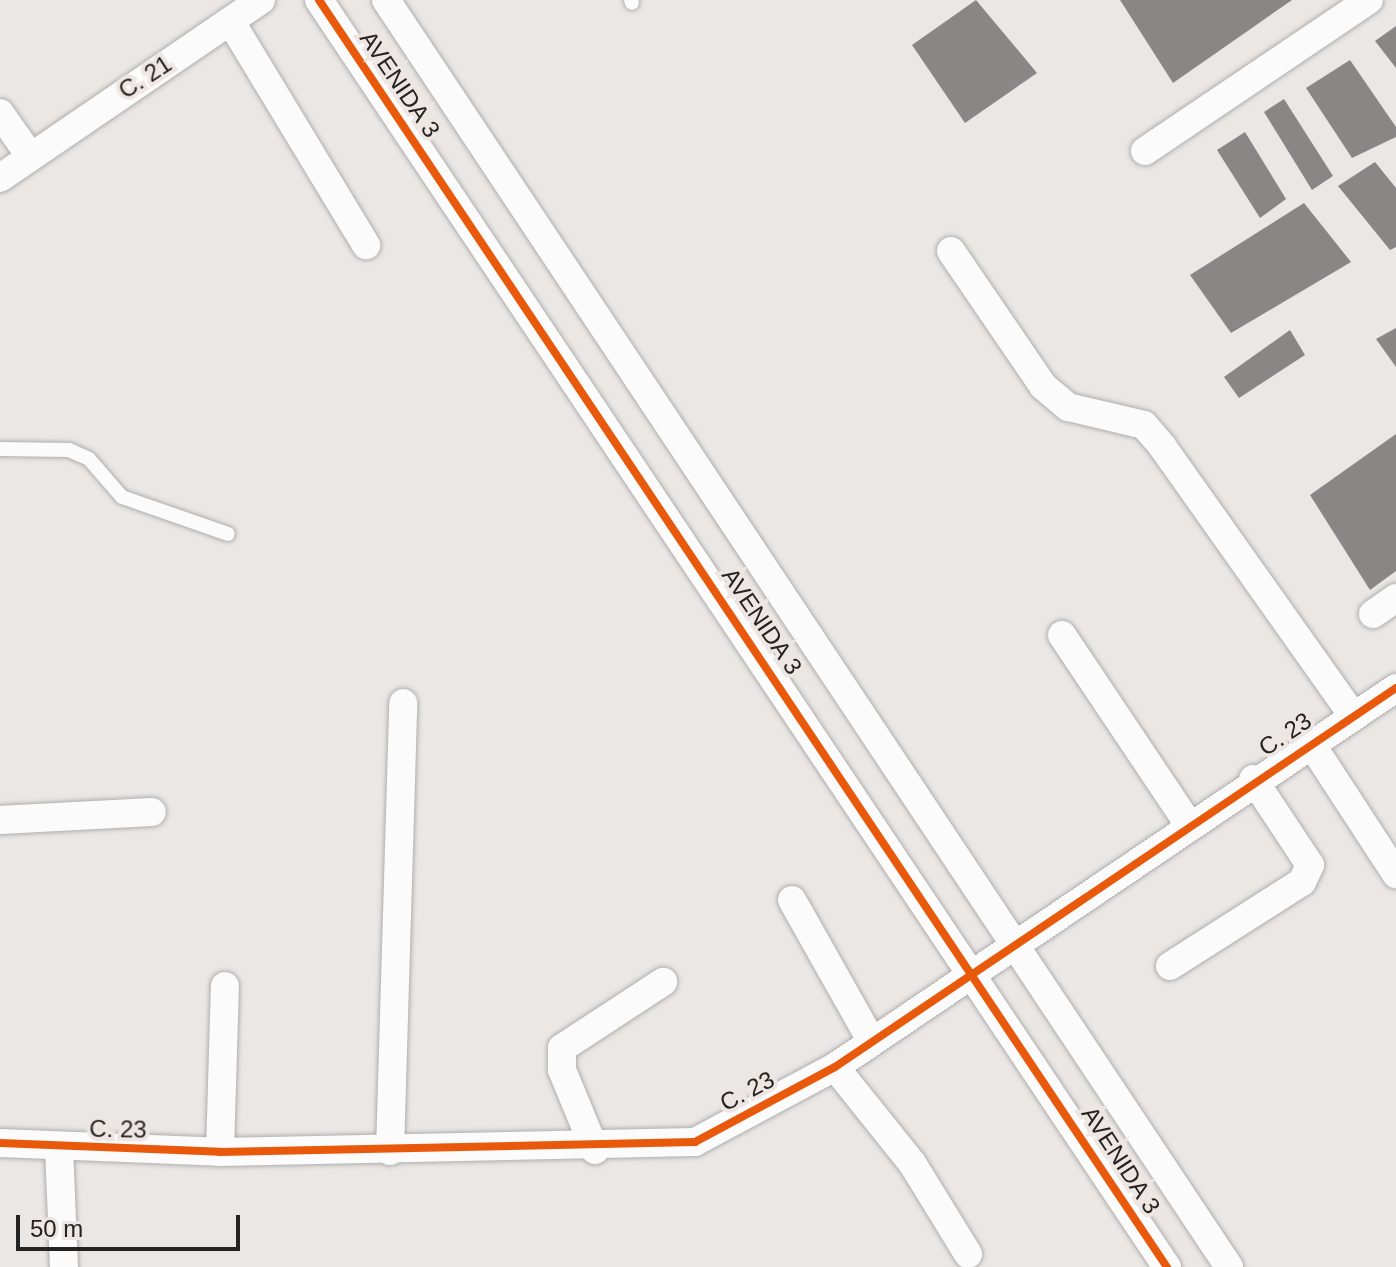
<!DOCTYPE html>
<html>
<head>
<meta charset="utf-8">
<style>
  body { margin:0 }
  #map { position:relative; width:1396px; height:1267px; overflow:hidden; background:#eae7e5; font-family:Helvetica,sans-serif }
  div>[style] { position:absolute }
  [style*='--x'] { left:calc(var(--x)*1px); top:calc(var(--y)*1px); width:calc(var(--w)*1px); rotate:calc(var(--a)*1deg) }
  .building>* { inset:0; background:#898685 }
  .roads { filter:drop-shadow(0 0 2px #b0aeac) drop-shadow(0 0 2px #b0aeac) }
  .service>* { height:14px; margin:-7px; padding:0 7px; transform-origin:7px; border-radius:7px; background:#fcfbfb }
  .minor>* { height:28px; margin:-14px; padding:0 14px; transform-origin:14px; border-radius:14px; background:#fcfbfb }
  .cycleway>* { height:8px; margin:-4px; padding:0 4px; transform-origin:4px; border-radius:4px; background:#e8590c }
  span { translate:-50% -50%; white-space:nowrap; text-align:center; line-height:1.15; -webkit-text-stroke:8px #ede6e2; paint-order:stroke }
  .street-label { font-size:24px; color:#252321 }
  .scale { position:absolute; left:16px; top:1215px; width:224px; height:36px; box-sizing:border-box; border:4px solid #252321; border-top:0; padding-left:10px; font-size:24px; line-height:28px; white-space:nowrap; color:#252321; -webkit-text-stroke:6px #ede6e2; paint-order:stroke }
</style>
</head>
<body>
<div id="map">
  <div class="building">
    <div style="clip-path:polygon(976px 0,1037px 73px,965px 123px,912px 45px)"></div>
    <div style="clip-path:polygon(1120px 0,1292px 0,1173px 83px)"></div>
    <div style="clip-path:polygon(1396px 26px,1396px 68px,1375px 41px)"></div>
    <div style="clip-path:polygon(1350px 60px,1396px 127px,1396px 137px,1352px 158px,1306px 88px)"></div>
    <div style="clip-path:polygon(1284px 99px,1333px 176px,1312px 190px,1264px 112px)"></div>
    <div style="clip-path:polygon(1245px 132px,1286px 199px,1260px 218px,1217px 150px)"></div>
    <div style="clip-path:polygon(1375px 162px,1396px 188px,1396px 247px,1390px 250px,1338px 186px)"></div>
    <div style="clip-path:polygon(1304px 203px,1351px 262px,1231px 333px,1190px 275px)"></div>
    <div style="clip-path:polygon(1396px 328px,1396px 367px,1376px 339px)"></div>
    <div style="clip-path:polygon(1290px 330px,1305px 355px,1239px 398px,1224px 377px)"></div>
    <div style="clip-path:polygon(1396px 434px,1396px 571px,1370px 590px,1310px 495px)"></div>
  </div>
  <div class="roads">
    <div class="service">
      <div style="--x:631;--y:0;--w:3;--a:72"></div>
      <div style="--x:0;--y:449;--w:69;--a:0.8"></div>
      <div style="--x:69;--y:450;--w:22;--a:24"></div>
      <div style="--x:89;--y:459;--w:50;--a:49"></div>
      <div style="--x:122;--y:497;--w:112;--a:19.2"></div>
    </div>
    <div class="minor">
      <div style="--x:319;--y:0;--w:1525;--a:56.21"></div>
      <div style="--x:386;--y:0;--w:1522;--a:56.36"></div>
      <div style="--x:231;--y:22;--w:261;--a:58.8"></div>
      <div style="--x:0;--y:113;--w:49;--a:55"></div>
      <div style="--x:1145;--y:151;--w:270;--a:-34"></div>
      <div style="--x:0;--y:178;--w:316;--a:-34.3"></div>
      <div style="--x:951;--y:251;--w:163;--a:55.7"></div>
      <div style="--x:1043;--y:386;--w:33;--a:40"></div>
      <div style="--x:1068;--y:407;--w:78;--a:13.3"></div>
      <div style="--x:1144;--y:425;--w:28;--a:49"></div>
      <div style="--x:1162;--y:446;--w:329;--a:54.7"></div>
      <div style="--x:1373;--y:614;--w:28;--a:-35"></div>
      <div style="--x:1062;--y:635;--w:230;--a:56.2"></div>
      <div style="--x:1310;--y:742;--w:158;--a:56.9"></div>
      <div style="--x:0;--y:820;--w:152;--a:-3"></div>
      <div style="--x:792;--y:900;--w:161;--a:60.6"></div>
      <div style="--x:1170;--y:966;--w:156;--a:-32.5"></div>
      <div style="--x:1302;--y:882;--w:19;--a:-65"></div>
      <div style="--x:1310;--y:865;--w:103;--a:-123.5"></div>
      <div style="--x:835;--y:1067;--w:123;--a:51.3"></div>
      <div style="--x:912;--y:1163;--w:107;--a:58.4"></div>
      <div style="--x:0;--y:1143;--w:220;--a:2.3"></div>
      <div style="--x:220;--y:1152;--w:475;--a:-1.2"></div>
      <div style="--x:695;--y:1142;--w:159;--a:-28.2"></div>
      <div style="--x:835;--y:1067;--w:677;--a:-34.04"></div>
      <div style="--x:59;--y:1148;--w:119;--a:87.6"></div>
      <div style="--x:595;--y:1150;--w:87;--a:-112.4"></div>
      <div style="--x:562;--y:1070;--w:22;--a:-90"></div>
      <div style="--x:562;--y:1048;--w:121;--a:-33.2"></div>
      <div style="--x:390;--y:1151;--w:448;--a:-88.3"></div>
      <div style="--x:220;--y:1152;--w:166;--a:-88.3"></div>
    </div>
  </div>
  <div class="cycleway">
    <div style="--x:319;--y:0;--w:1525;--a:56.21"></div>
    <div style="--x:0;--y:1143;--w:220;--a:2.3"></div>
    <div style="--x:220;--y:1152;--w:475;--a:-1.2"></div>
    <div style="--x:695;--y:1142;--w:159;--a:-28.2"></div>
    <div style="--x:835;--y:1067;--w:677;--a:-34.04"></div>
  </div>
  <div class="street-label">
    <span style="left:145px;top:77px;rotate:-33deg">C. 21</span>
    <span style="left:400px;top:84px;rotate:56deg">AVENIDA 3</span>
    <span style="left:762px;top:621px;rotate:56deg">AVENIDA 3</span>
    <span style="left:1285px;top:734px;rotate:-34deg">C. 23</span>
    <span style="left:747px;top:1091px;rotate:-28deg">C. 23</span>
    <span style="left:118px;top:1129px;rotate:1deg">C. 23</span>
    <span style="left:1121px;top:1160px;rotate:57deg">AVENIDA 3</span>
  </div>
  <div class="scale">50 m</div>
</div>
</body>
</html>
